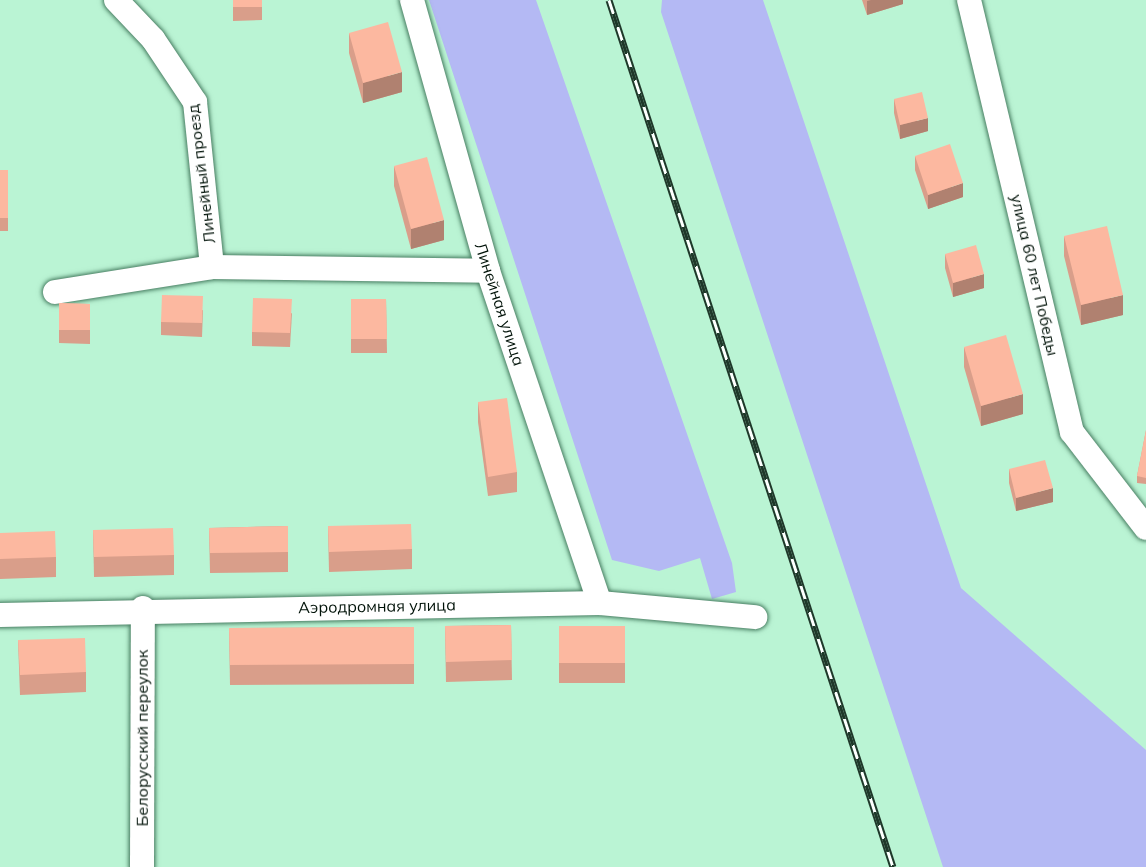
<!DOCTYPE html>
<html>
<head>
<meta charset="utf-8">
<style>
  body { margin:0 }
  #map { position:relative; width:1146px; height:867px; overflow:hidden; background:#baf4d4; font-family:Mulish,sans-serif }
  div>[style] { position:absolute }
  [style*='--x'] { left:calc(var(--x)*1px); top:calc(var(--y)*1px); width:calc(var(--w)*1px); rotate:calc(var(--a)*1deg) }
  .green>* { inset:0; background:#b4b9f4 }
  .roads { filter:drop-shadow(0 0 2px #487e62) drop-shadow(0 0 2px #487e62) }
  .street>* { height:24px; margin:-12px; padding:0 12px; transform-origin:12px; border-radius:12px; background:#fff }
  .rail>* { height:7px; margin-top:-3.5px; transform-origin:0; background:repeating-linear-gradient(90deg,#fff 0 14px,#1f382a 0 28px); box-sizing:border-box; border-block:2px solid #1f382a }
  .wall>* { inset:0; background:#d99e8a }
  .shaded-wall>* { inset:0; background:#b08170 }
  .building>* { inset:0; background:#fcb8a0 }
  span { translate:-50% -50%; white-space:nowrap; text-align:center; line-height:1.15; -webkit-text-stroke:4.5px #fff; paint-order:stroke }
  .street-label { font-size:16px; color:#001208 }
</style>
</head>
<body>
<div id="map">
  <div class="green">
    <div style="clip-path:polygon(429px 0,536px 0,732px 563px,736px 592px,712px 599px,700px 558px,659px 571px,612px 560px)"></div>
    <div style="clip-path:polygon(662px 0,763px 0,961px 588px,1146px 750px,1146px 867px,943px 867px,661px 12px)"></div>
  </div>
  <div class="roads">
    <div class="street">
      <div style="--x:116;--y:0;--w:54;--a:46.5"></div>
      <div style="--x:153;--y:39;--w:76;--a:56.3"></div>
      <div style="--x:195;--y:102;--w:166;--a:84.1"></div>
      <div style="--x:412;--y:0;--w:281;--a:74.3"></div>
      <div style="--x:488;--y:271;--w:350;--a:71.4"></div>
      <div style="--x:969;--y:0;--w:444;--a:76.6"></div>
      <div style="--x:1072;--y:432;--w:121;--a:52.4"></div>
      <div style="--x:55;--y:292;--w:159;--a:-9"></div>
      <div style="--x:212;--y:267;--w:276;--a:0.8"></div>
      <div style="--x:0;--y:615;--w:600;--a:-1.15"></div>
      <div style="--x:600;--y:603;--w:156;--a:5.2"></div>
      <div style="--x:142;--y:867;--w:259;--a:-89.8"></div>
    </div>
  </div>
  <div class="rail">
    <div style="--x:609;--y:0;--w:912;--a:71.86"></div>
  </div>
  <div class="wall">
    <div style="clip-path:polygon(233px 0,262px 0,262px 20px,233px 21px)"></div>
    <div style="clip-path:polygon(862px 0,903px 0,903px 4px,867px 15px)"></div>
    <div style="clip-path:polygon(349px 33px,402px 92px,363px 103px,349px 53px)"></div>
    <div style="clip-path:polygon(894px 99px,928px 131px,900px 139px,894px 113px)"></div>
    <div style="clip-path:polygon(915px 156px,963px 197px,928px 209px,915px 170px)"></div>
    <div style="clip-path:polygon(394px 166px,444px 240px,411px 249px,394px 186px)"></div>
    <div style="clip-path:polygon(0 170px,8px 170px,8px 231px,0 231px)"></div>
    <div style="clip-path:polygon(1064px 236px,1123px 315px,1081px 325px,1064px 256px)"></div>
    <div style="clip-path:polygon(945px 254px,984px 288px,953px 297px,945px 268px)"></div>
    <div style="clip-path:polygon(351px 299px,386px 299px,387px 353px,351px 353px)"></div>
    <div style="clip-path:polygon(59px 303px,90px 304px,90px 344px,59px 343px)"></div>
    <div style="clip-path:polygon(203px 310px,202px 337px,161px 335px,161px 322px)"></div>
    <div style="clip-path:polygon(292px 313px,290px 347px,252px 346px,252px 332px)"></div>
    <div style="clip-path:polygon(964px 347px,1023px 414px,981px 426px,964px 367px)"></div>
    <div style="clip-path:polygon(478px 402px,517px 472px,517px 492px,488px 496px,478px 422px)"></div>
    <div style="clip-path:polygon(1146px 430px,1146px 484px,1137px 483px,1137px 476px)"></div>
    <div style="clip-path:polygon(1009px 469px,1053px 502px,1016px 511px,1009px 483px)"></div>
    <div style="clip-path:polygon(288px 526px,288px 572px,210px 573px,209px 528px)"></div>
    <div style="clip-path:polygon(328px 526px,412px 549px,412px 569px,329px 572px)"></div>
    <div style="clip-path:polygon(93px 530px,174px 555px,174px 575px,94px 577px)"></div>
    <div style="clip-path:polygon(0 533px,56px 557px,56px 577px,0 579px)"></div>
    <div style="clip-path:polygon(511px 625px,512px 680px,446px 682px,445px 626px)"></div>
    <div style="clip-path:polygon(559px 626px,625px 626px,625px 683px,559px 683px)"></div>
    <div style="clip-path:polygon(414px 627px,414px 684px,230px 685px,229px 628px)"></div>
    <div style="clip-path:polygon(18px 640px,86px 672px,86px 692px,20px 695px)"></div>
  </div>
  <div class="shaded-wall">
    <div style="clip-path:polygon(871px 0,903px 0,903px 4px,867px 15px,867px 1px)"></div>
    <div style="clip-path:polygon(402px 72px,402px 92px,363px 103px,363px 83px)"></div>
    <div style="clip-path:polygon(928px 118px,928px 131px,900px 139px,900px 125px)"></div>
    <div style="clip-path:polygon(963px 183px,963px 197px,928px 209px,928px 195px)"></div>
    <div style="clip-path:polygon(444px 220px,444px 240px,411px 249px,411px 229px)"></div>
    <div style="clip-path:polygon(984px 274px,984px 288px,953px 297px,953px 283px)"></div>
    <div style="clip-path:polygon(1123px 295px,1123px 315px,1081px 325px,1081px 305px)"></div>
    <div style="clip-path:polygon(1023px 394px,1023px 414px,981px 426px,981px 406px)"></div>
    <div style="clip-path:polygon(1053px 488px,1053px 502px,1016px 511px,1016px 498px)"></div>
  </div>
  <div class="building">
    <div style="clip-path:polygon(233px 0,262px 0,262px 7px,233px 7px)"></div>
    <div style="clip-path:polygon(388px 22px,402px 72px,363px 83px,349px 33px)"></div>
    <div style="clip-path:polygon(922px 92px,928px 118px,900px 125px,894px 99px)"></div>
    <div style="clip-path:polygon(950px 144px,963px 183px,928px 195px,915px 156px)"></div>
    <div style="clip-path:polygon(427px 157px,444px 220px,411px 229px,394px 166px)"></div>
    <div style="clip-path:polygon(0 170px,8px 170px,8px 218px,0 218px)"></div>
    <div style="clip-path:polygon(1107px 226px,1123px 295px,1081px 305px,1064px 236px)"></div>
    <div style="clip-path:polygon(976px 245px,984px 274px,953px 283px,945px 254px)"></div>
    <div style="clip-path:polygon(162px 295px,203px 296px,202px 323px,161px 322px)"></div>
    <div style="clip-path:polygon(253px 298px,292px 299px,290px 333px,252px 332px)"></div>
    <div style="clip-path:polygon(351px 299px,386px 299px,387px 339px,351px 339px)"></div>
    <div style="clip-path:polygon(59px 303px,90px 304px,90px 330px,59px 330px)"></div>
    <div style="clip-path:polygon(1006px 335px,1023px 394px,981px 406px,964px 347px)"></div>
    <div style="clip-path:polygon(507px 398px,517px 472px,488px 477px,478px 402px)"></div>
    <div style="clip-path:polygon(1146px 430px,1146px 478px,1137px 476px)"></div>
    <div style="clip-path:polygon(1045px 460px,1053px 488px,1016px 498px,1009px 469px)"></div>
    <div style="clip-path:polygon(411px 524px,412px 549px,329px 552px,328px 526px)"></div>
    <div style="clip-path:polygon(288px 526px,288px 552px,210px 553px,209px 528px)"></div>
    <div style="clip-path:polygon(173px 528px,174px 555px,94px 557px,93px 530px)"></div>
    <div style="clip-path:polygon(55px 531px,56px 557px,0 559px,0 533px)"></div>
    <div style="clip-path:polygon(511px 625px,512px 660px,446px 662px,445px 626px)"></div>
    <div style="clip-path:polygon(559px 626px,625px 626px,625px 663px,559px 663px)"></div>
    <div style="clip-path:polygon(414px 627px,414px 664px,230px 665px,229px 628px)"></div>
    <div style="clip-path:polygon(85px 638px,86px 672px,20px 675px,18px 640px)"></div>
  </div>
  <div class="street-label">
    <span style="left:201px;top:174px;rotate:-97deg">Линейный проезд</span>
    <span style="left:1035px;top:275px;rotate:77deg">улица 60 лет Победы</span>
    <span style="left:500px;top:304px;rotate:72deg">Линейная улица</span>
    <span style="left:377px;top:606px;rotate:-1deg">Аэродромная улица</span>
    <span style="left:142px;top:738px;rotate:-90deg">Белорусский переулок</span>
  </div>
</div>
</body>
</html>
